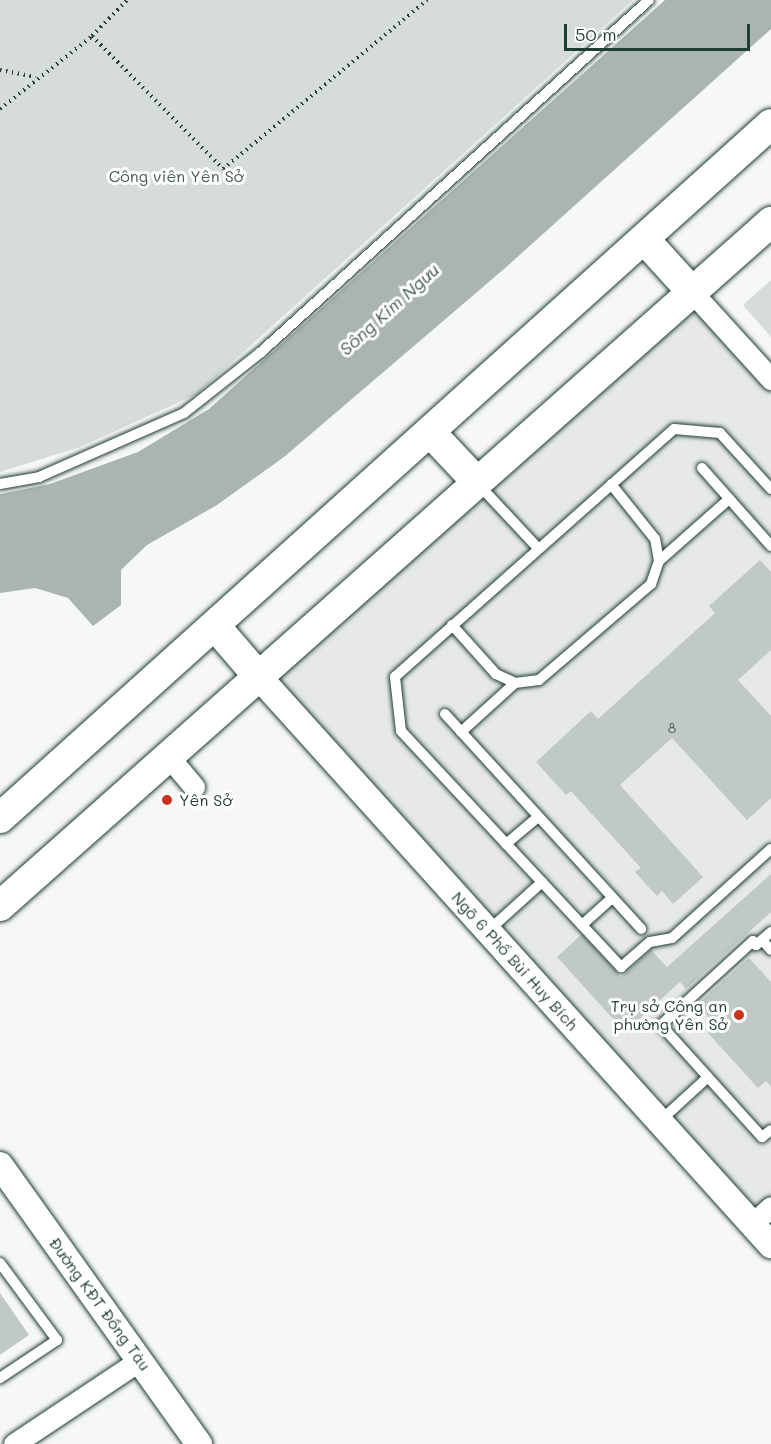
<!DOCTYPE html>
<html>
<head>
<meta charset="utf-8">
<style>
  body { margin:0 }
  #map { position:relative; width:771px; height:1444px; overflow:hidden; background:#f6f7f7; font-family:Mali,sans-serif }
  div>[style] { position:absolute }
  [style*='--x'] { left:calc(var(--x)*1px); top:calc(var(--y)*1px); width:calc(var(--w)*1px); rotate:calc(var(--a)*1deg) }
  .built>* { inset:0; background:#e6e9e8 }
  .green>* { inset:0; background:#d6dcdb }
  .water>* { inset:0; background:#aab5b1 }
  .building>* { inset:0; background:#c0c9c6 }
  .path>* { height:4px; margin-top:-2px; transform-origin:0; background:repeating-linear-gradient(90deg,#1f3d34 0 1.5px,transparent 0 6px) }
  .roads { filter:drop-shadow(0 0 2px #1f3d34) drop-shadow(0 0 2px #1f3d34) }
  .service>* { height:10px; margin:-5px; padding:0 5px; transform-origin:5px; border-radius:5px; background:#fff }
  .minor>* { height:21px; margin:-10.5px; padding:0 10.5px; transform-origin:10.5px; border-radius:10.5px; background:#fff }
  .tertiary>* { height:26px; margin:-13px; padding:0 13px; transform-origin:13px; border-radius:13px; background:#fff }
  .secondary>* { height:30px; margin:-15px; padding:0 15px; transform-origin:15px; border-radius:15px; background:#fff }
  .dots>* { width:16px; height:16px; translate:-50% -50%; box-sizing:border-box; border:3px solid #fff; border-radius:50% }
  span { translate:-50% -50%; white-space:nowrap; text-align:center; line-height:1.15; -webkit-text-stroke:6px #fff; paint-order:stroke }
  .number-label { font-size:14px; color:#476058 }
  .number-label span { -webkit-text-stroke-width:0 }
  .park-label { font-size:16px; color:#445d55 }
  .poi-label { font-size:16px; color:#1f3d34 }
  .left { translate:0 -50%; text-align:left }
  .right { translate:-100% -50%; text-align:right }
  .street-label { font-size:16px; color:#1f3d34 }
  .water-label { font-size:18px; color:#49615a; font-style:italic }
  .scale { position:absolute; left:564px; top:24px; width:186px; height:27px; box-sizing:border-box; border:3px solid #1f3d34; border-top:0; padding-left:8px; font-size:18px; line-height:21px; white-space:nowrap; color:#1f3d34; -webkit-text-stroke:4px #fff; paint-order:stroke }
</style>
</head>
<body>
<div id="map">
  <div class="built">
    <div style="clip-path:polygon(694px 306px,771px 393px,771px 1233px,276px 679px)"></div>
  </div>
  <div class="green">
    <div style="clip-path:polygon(0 0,633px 0,197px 394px,80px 447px,0 472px)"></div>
    <div style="clip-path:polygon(771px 280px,771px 337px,743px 305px)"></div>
  </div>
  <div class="water">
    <div style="clip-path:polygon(665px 0,771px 0,771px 29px,504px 269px,284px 457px,217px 505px,147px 545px,121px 570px,121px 605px,93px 626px,68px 598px,35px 588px,0 593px,0 494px,50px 484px,138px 452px,209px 409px)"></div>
  </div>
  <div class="building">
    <div style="clip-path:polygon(760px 560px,771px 572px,771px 650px,738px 680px,771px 716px,771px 798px,747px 820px,672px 738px,620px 785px,703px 877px,673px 904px,662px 891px,657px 896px,635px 872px,641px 868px,571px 791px,566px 795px,536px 762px,591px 711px,598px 719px,715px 613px,709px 606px)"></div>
    <div style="clip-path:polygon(771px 874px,771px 912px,686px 989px,680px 982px,625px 1032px,557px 957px,582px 934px,621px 977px,651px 950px,667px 967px)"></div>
    <div style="clip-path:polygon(749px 958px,771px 982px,771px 1087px,766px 1081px,758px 1088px,708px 1033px,716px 1025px,697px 1005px)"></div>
    <div style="clip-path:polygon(0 1293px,29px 1335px,0 1355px)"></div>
  </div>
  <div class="path">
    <div style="--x:92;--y:36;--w:50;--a:-45.8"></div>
    <div style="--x:0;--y:70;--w:36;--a:11"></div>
    <div style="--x:0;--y:109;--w:117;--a:-38.4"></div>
    <div style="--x:92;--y:36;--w:187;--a:45.4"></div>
    <div style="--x:223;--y:169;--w:265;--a:-39.6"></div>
  </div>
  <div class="roads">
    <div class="service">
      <div style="--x:702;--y:468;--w:104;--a:48.5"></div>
      <div style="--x:0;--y:484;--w:40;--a:-10"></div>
      <div style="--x:39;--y:477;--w:158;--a:-23.8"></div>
      <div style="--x:184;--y:413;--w:97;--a:-38.3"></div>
      <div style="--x:260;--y:353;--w:525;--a:-42.22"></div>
      <div style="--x:479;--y:485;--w:86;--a:46.9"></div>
      <div style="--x:771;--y:489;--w:76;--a:-132.3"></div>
      <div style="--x:720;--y:433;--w:46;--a:-175"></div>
      <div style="--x:674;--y:429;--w:373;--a:138.4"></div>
      <div style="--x:395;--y:677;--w:54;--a:83.7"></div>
      <div style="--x:401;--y:731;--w:323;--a:47"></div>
      <div style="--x:621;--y:967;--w:38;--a:-41"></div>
      <div style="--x:650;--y:942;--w:22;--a:-10"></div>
      <div style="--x:672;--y:938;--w:133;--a:-42"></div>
      <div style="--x:659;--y:561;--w:94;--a:-41.5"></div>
      <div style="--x:452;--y:625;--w:66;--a:48.1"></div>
      <div style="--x:496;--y:674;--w:21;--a:25"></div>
      <div style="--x:515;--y:683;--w:24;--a:-7"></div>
      <div style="--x:539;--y:680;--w:148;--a:-40.6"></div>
      <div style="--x:651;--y:584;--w:24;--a:-71"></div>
      <div style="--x:659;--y:561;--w:22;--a:-100"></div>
      <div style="--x:655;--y:539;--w:70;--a:-128.7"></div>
      <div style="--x:445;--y:714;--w:291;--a:47.6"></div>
      <div style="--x:461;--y:732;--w:73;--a:-42.2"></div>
      <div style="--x:506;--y:844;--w:42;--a:-40.2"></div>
      <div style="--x:582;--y:925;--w:40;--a:-42"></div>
      <div style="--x:488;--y:931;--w:73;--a:-42.2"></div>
      <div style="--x:771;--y:932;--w:20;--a:139"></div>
      <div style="--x:756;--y:945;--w:5;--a:-127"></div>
      <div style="--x:753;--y:941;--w:125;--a:137.6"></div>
      <div style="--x:661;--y:1025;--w:151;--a:48"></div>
      <div style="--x:762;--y:1137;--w:11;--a:-38"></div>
      <div style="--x:762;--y:940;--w:13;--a:48"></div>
      <div style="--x:660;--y:1121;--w:65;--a:-42.5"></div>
      <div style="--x:0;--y:1263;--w:96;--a:53.5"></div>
      <div style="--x:57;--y:1340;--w:69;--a:146.3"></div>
    </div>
    <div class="minor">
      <div style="--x:692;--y:292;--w:118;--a:47.8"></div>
      <div style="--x:169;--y:757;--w:39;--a:50"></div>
      <div style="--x:752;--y:1224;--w:25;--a:-42"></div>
      <div style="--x:14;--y:1444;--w:151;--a:-33.7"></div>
    </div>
    <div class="tertiary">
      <div style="--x:259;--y:677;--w:765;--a:47.97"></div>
      <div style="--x:0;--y:1165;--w:343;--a:54.5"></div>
    </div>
    <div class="secondary">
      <div style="--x:644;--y:239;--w:72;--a:47.8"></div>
      <div style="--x:430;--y:432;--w:69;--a:46.8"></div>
      <div style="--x:215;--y:626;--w:67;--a:49.2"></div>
      <div style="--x:0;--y:818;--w:1037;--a:-41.99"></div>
      <div style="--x:0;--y:906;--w:1031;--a:-41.58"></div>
    </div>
  </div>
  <div class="dots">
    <div style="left:167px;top:800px;background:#c8321e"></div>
    <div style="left:739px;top:1015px;background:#c8321e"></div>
  </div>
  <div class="number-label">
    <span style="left:672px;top:728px">8</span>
  </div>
  <div class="park-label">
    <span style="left:176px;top:176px">Công viên Yên Sở</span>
  </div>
  <div class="poi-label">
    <span class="left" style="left:179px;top:800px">Yên Sở</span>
    <span class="right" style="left:727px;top:1015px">Trụ sở Công an<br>phường Yên Sở</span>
  </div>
  <div class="street-label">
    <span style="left:515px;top:961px;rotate:48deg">Ngõ 6 Phố Bùi Huy Bích</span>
    <span style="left:100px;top:1304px;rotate:54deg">Đường KĐT Đồng Tàu</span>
  </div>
  <div class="water-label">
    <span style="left:389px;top:309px;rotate:-42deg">Sông Kim Ngưu</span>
  </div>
  <div class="scale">50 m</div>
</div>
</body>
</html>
